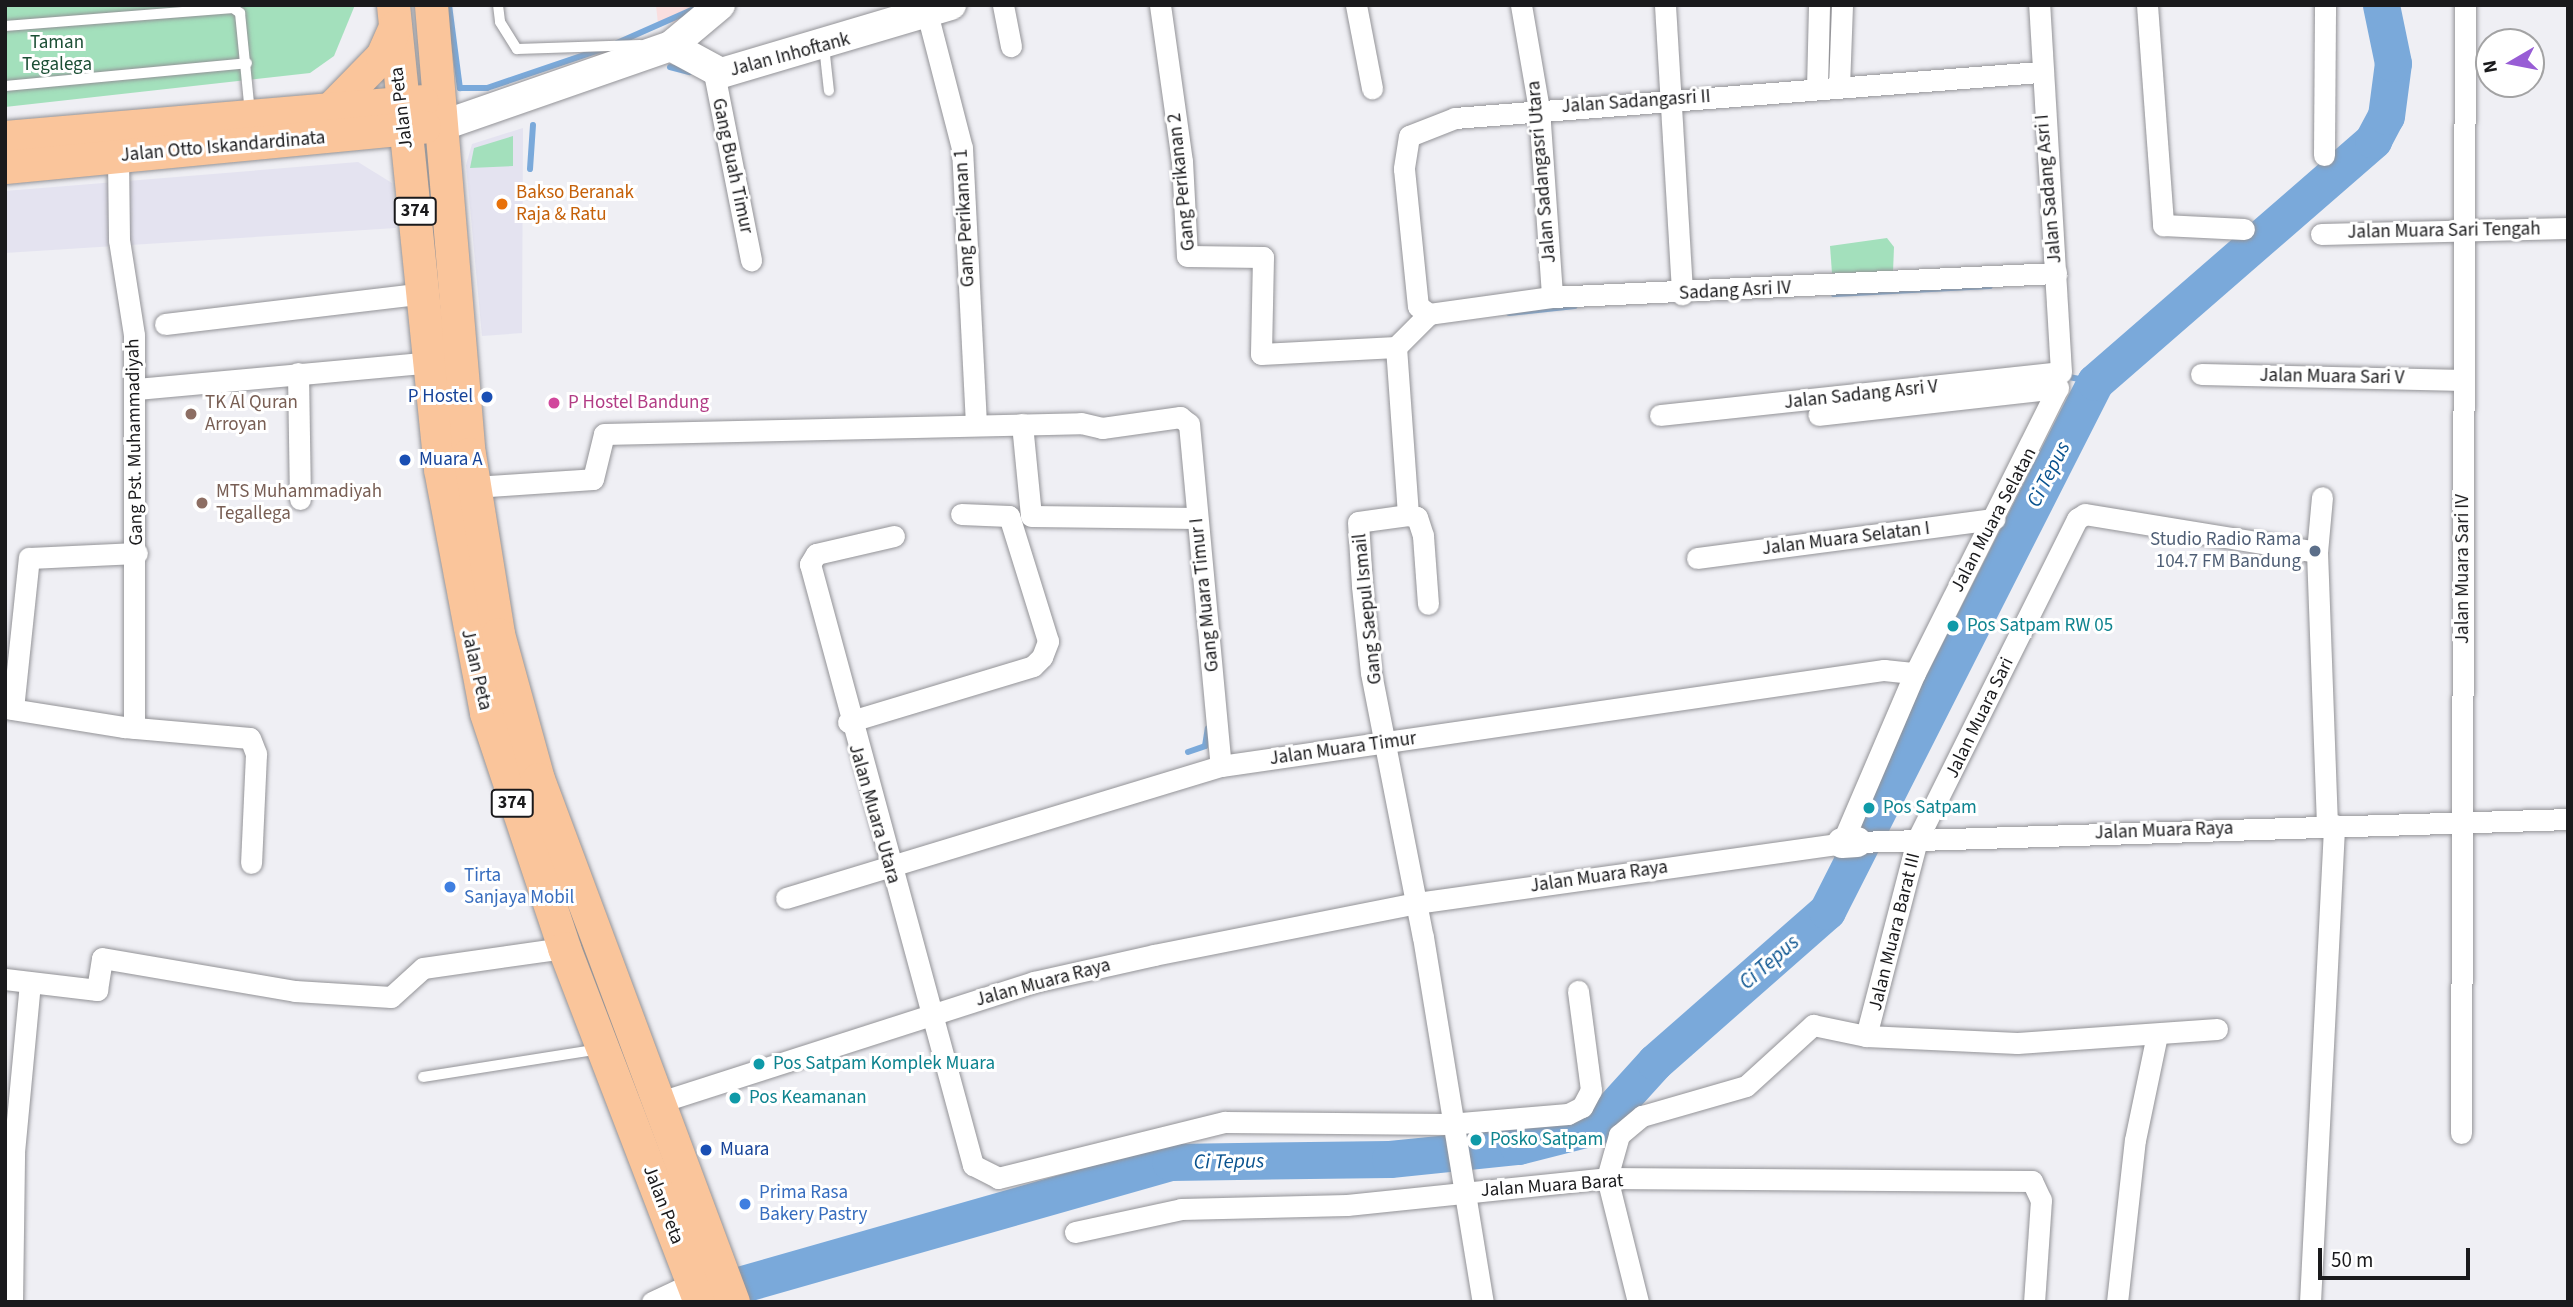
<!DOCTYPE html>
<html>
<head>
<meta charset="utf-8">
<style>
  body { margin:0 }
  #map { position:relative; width:2573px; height:1307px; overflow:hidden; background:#efeff4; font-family:"Source Sans 3",sans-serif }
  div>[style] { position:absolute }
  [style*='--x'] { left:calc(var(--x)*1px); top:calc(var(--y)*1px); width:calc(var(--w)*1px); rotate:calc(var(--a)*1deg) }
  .built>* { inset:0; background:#e4e3f0 }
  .education>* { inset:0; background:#f9dedf }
  .green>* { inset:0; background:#a3e0bc }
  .stream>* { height:6px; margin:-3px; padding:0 3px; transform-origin:3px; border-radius:3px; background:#7aa9da }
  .river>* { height:37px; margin:-18.5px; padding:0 18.5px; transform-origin:18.5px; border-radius:18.5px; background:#7aa9da }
  .roads { filter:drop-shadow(0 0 2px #939397) drop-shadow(0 0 2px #939397) }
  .lane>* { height:10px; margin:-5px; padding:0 5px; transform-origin:5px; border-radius:5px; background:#fff }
  .street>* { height:21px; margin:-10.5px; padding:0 10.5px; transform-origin:10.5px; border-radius:10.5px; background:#fff }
  .secondary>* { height:30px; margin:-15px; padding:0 15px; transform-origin:15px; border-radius:15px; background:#fff }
  .primary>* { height:33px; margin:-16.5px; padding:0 16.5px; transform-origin:16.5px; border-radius:16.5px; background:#fac59b }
  .dots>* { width:19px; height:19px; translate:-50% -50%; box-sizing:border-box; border:4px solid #fff; border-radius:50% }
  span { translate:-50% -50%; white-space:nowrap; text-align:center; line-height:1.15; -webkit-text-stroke:6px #fff; paint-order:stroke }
  .shield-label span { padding:2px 5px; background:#fff; border:2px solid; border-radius:5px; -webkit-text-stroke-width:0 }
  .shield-label { font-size:18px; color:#1a1a1c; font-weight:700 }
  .park-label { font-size:19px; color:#1c4f35 }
  .street-label { font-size:19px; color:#1a1a1c }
  .food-label { font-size:19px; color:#c56008 }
  .left { translate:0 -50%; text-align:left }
  .transit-label { font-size:19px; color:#164399 }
  .right { translate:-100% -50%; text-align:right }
  .education-label { font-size:19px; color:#785e54 }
  .hotel-label { font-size:19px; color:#b23c85 }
  .service-label { font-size:19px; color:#4e5e75 }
  .culture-label { font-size:19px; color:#0d838f }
  .shop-label { font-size:19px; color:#366cbe }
  .water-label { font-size:21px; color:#09528e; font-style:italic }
  .frame { position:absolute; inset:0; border:7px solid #1a1a1c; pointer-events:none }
  .north { position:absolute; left:2475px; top:28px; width:70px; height:70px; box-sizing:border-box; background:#fff; border:2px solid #a3a3a4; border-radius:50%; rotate:260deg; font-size:19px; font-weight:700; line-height:28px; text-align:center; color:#1a1a1c }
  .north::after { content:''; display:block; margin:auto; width:24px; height:32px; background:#985dd5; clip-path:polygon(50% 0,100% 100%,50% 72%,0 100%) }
  .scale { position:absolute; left:2318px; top:1248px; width:152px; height:32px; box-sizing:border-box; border:4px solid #1a1a1c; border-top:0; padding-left:9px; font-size:21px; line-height:24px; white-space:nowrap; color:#1a1a1c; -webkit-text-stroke:5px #fff; paint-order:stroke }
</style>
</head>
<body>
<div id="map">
  <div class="built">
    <div style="clip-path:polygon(523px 128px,522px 333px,482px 336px,466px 165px,472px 144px)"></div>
    <div style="clip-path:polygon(358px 162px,392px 183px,396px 228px,5px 253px,5px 191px)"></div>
  </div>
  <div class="education">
    <div style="clip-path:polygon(656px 5px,715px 5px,696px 20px,658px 24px)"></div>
  </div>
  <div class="green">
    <div style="clip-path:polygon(5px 5px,355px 5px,334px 56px,310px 73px,5px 107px)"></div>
    <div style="clip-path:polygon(513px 136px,513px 166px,470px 168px,474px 148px)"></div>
    <div style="clip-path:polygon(1887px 238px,1894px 247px,1893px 272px,1832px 273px,1830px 246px)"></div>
  </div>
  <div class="stream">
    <div style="--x:449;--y:5;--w:84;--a:82.5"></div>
    <div style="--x:460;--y:88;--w:27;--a:0"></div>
    <div style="--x:487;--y:88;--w:121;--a:-18.7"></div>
    <div style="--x:617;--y:43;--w:86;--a:-23.9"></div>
    <div style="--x:670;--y:67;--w:20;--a:15"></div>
    <div style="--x:530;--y:169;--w:44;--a:-86.1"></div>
    <div style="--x:1834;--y:294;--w:156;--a:-2.9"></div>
    <div style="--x:1509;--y:313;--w:66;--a:-6.1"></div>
    <div style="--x:2069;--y:377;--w:26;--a:11"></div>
    <div style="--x:1188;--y:752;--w:18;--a:-19"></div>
    <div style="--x:1205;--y:746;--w:18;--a:-81"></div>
  </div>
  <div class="river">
    <div style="--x:679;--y:1302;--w:511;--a:-15.91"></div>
    <div style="--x:1170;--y:1162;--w:220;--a:-0.8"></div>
    <div style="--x:1390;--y:1159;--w:129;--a:-5.8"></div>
    <div style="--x:1518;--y:1146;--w:81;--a:-14.2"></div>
    <div style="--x:1597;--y:1126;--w:86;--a:-47.8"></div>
    <div style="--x:1655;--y:1062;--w:229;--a:-41.3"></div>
    <div style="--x:1827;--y:911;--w:593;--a:-63.13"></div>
    <div style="--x:2095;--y:382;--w:369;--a:-41"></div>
    <div style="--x:2373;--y:140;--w:27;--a:-62"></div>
    <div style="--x:2386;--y:116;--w:53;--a:-82.5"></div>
    <div style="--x:2393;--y:63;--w:59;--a:-101.7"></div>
  </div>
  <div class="roads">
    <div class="lane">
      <div style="--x:498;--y:5;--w:17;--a:83"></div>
      <div style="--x:500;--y:22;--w:32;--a:58"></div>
      <div style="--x:517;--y:49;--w:123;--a:-1.9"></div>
      <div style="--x:5;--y:26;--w:229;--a:-4.5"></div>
      <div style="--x:233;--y:8;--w:9;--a:36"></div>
      <div style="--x:240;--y:13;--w:100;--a:84.3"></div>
      <div style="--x:824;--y:46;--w:45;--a:83.7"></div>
      <div style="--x:5;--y:86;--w:243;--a:-5.4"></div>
      <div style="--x:423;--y:1077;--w:179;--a:-9"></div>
    </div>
    <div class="street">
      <div style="--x:925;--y:5;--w:148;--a:75.5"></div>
      <div style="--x:962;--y:148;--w:277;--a:87.1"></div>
      <div style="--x:1003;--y:5;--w:42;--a:79"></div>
      <div style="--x:1160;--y:5;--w:158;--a:82"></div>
      <div style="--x:1182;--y:161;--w:95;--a:87"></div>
      <div style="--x:1187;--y:256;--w:76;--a:0.8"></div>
      <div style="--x:1263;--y:257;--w:97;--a:91.2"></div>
      <div style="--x:1261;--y:354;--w:135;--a:-3"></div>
      <div style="--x:1396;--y:347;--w:47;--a:-45"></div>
      <div style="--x:1356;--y:5;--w:85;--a:79.1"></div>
      <div style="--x:1521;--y:5;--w:106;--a:80.2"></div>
      <div style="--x:1539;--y:109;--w:188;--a:86"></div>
      <div style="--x:1665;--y:5;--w:290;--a:86.6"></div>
      <div style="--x:2147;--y:5;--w:221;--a:85.8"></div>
      <div style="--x:2163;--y:225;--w:81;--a:2.8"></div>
      <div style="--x:2039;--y:72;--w:586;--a:175.5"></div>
      <div style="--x:1455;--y:118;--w:49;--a:158.6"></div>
      <div style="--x:1409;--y:136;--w:33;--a:99"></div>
      <div style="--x:1404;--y:169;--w:138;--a:84.2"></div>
      <div style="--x:1418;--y:306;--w:14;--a:36"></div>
      <div style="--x:1429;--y:314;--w:124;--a:-7.9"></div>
      <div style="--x:1552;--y:297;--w:505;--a:-2.73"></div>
      <div style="--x:714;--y:73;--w:191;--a:78.8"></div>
      <div style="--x:1839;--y:87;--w:82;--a:-87.9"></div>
      <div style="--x:1817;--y:88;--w:83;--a:-88.6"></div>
      <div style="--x:2324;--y:155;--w:150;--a:-89.6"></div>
      <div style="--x:118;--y:157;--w:83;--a:89.3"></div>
      <div style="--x:119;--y:240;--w:96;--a:81"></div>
      <div style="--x:134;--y:335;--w:393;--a:90"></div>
      <div style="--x:2321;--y:234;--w:247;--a:-1.4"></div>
      <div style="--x:165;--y:324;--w:262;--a:-6.8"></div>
      <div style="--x:1396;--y:347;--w:168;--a:85.9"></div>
      <div style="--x:1408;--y:515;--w:50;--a:172"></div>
      <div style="--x:1358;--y:522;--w:64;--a:86.4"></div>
      <div style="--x:1362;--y:586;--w:87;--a:84.1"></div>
      <div style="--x:1371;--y:673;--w:269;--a:78.9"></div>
      <div style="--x:1423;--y:937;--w:370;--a:80.7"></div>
      <div style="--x:298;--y:373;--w:126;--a:89.1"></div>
      <div style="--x:2201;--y:374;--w:263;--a:1.3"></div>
      <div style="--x:136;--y:389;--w:296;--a:-5.2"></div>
      <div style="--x:1660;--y:415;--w:403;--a:-6.1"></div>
      <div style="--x:2061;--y:372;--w:368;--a:-93.4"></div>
      <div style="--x:1022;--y:424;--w:92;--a:84.4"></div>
      <div style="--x:1031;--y:516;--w:166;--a:0.7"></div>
      <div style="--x:474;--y:487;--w:119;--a:-3.8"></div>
      <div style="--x:593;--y:479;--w:46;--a:-76.3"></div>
      <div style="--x:604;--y:434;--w:477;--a:-1.3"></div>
      <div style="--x:1081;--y:423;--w:22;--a:13"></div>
      <div style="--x:1102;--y:428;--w:79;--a:-8"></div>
      <div style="--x:1180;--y:417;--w:11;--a:38"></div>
      <div style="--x:1189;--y:424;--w:343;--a:84.7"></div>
      <div style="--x:1408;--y:515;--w:9;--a:13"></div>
      <div style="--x:1417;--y:517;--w:20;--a:72"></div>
      <div style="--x:1423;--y:536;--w:68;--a:85.8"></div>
      <div style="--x:894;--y:536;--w:80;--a:167"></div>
      <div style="--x:816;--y:554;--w:12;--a:121"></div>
      <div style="--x:810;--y:564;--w:623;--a:74.83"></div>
      <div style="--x:973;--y:1165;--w:28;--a:27"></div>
      <div style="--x:998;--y:1178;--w:234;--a:-13.9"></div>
      <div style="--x:1225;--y:1122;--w:224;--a:0.5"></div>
      <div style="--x:1449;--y:1124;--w:119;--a:-4.8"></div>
      <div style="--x:1568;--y:1114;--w:16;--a:-27"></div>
      <div style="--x:1582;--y:1107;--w:19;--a:-62"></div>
      <div style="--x:1591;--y:1090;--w:100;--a:-97.5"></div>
      <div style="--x:2317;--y:552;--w:55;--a:-84.8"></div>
      <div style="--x:1697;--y:558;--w:300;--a:-7.5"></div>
      <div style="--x:5;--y:708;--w:121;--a:9.1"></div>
      <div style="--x:124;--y:727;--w:126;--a:5"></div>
      <div style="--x:250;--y:738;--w:17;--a:69"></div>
      <div style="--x:256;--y:754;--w:109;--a:92.6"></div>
      <div style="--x:13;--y:709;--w:152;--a:-84"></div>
      <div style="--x:29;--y:558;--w:108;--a:-2.7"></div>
      <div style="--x:848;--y:722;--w:193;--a:-16.8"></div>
      <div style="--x:1033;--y:666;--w:13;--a:-45"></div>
      <div style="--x:1042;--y:657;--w:17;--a:-69"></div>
      <div style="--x:1048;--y:641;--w:131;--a:-107.3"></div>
      <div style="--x:1009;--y:516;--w:48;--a:-177.6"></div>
      <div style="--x:1857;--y:842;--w:711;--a:-1.85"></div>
      <div style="--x:786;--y:898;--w:455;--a:-16.9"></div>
      <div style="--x:1221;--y:766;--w:670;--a:-8.24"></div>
      <div style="--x:1884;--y:670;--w:31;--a:6"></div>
      <div style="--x:5;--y:979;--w:93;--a:6.8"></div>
      <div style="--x:97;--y:990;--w:32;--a:-81"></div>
      <div style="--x:102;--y:958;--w:196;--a:9.7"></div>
      <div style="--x:295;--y:991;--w:96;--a:3.6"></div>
      <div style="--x:391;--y:997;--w:43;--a:-42.2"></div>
      <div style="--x:423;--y:968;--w:142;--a:-8.1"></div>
      <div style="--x:2217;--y:1029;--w:200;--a:176"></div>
      <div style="--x:2017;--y:1043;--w:151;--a:-177.3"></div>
      <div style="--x:1866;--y:1036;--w:203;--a:-75.4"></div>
      <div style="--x:1917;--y:840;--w:359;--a:-63.5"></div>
      <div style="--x:2077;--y:519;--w:9;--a:-32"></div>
      <div style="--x:2085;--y:514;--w:235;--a:9.3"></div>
      <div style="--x:2317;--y:552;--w:273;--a:87.9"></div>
      <div style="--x:657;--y:1103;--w:396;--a:-17.8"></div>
      <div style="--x:1034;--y:982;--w:123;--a:-12.7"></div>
      <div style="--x:1154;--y:955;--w:268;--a:-11.2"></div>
      <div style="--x:1417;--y:903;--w:429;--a:-8"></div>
      <div style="--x:1842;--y:843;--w:185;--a:-66.8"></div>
      <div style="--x:1915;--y:673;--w:319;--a:-63.4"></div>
      <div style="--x:2058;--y:388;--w:241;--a:173.6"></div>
      <div style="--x:2461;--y:1133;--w:1128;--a:-89.8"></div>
      <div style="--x:1075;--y:1232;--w:108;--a:-12.2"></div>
      <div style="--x:1181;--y:1209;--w:166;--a:-1.4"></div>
      <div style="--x:1347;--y:1205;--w:261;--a:-5.9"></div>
      <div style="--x:1607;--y:1178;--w:425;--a:0.4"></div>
      <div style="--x:2032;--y:1181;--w:21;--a:65"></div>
      <div style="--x:2041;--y:1200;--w:102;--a:93.9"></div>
      <div style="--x:12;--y:1302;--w:150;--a:-89.2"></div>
      <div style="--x:14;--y:1152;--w:170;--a:-84.6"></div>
      <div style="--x:652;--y:1302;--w:45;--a:-24.9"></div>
      <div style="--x:1638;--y:1302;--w:128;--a:-104"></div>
      <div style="--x:1607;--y:1178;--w:45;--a:-74.4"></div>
      <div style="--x:1619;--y:1135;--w:30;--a:-40"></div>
      <div style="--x:1642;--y:1116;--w:108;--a:-16.1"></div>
      <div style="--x:1746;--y:1086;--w:91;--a:-42.3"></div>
      <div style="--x:1813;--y:1025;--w:54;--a:11.7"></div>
      <div style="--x:2117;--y:1302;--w:163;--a:-83.7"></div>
      <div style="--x:2135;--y:1140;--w:107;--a:-78.2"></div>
      <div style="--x:2310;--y:1302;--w:478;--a:-87.1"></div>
    </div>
    <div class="secondary">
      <div style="--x:671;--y:46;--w:57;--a:28.4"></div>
      <div style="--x:721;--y:73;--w:240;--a:-16.5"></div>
      <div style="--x:441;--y:126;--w:244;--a:-19.2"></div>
      <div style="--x:671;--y:46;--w:64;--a:-39.9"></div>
      <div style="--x:1842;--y:843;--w:15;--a:-4"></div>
    </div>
    <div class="primary">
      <div style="--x:393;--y:5;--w:466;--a:84.2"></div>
      <div style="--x:440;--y:469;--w:248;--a:79.3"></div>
      <div style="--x:486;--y:713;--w:248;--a:71.6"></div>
      <div style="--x:564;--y:948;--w:379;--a:69"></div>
      <div style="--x:431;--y:5;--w:451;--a:85.2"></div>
      <div style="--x:469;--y:454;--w:182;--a:80.8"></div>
      <div style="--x:498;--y:634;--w:150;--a:74.6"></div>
      <div style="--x:538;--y:779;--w:558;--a:69.55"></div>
      <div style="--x:331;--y:108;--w:73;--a:-45.6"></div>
      <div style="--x:382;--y:56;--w:32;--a:-66"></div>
      <div style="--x:5;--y:137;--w:418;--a:-4.9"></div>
      <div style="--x:5;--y:167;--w:421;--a:-5.5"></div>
    </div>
  </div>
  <div class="dots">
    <div style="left:502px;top:204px;background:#e8710a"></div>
    <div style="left:487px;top:397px;background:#1a4fb4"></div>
    <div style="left:554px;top:403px;background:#d1479c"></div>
    <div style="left:191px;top:414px;background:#8d6e63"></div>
    <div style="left:405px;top:460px;background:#1a4fb4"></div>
    <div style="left:202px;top:503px;background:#8d6e63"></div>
    <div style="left:2315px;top:551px;background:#5c6f8a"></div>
    <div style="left:1953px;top:626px;background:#0f9aa8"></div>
    <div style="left:1869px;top:808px;background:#0f9aa8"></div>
    <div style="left:450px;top:887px;background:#3f7fe0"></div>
    <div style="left:759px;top:1064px;background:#0f9aa8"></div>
    <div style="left:735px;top:1098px;background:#0f9aa8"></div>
    <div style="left:1476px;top:1140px;background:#0f9aa8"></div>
    <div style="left:706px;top:1150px;background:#1a4fb4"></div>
    <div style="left:745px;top:1204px;background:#3f7fe0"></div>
  </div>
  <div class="shield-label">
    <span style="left:415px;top:211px">374</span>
    <span style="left:512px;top:803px">374</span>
  </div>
  <div class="park-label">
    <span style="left:57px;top:54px">Taman<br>Tegalega</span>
  </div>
  <div class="street-label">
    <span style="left:790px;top:55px;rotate:-15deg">Jalan Inhoftank</span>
    <span style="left:1636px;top:102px;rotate:-4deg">Jalan Sadangasri II</span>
    <span style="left:402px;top:108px;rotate:-97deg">Jalan Peta</span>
    <span style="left:223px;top:147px;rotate:-5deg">Jalan Otto Iskandardinata</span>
    <span style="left:732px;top:166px;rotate:78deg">Gang Buah Timur</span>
    <span style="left:1542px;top:172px;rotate:-95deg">Jalan Sadangasri Utara</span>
    <span style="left:1182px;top:182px;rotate:-96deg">Gang Perikanan 2</span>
    <span style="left:2049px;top:189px;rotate:-95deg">Jalan Sadang Asri I</span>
    <span style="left:965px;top:218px;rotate:-93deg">Gang Perikanan 1</span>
    <span style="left:2444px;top:231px;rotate:-1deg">Jalan Muara Sari Tengah</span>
    <span style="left:1735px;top:291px;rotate:-3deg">Sadang Asri IV</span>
    <span style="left:2332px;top:377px;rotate:1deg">Jalan Muara Sari V</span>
    <span style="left:1861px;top:395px;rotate:-6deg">Jalan Sadang Asri V</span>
    <span style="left:135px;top:442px;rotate:-91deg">Gang Pst. Muhammadiyah</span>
    <span style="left:1994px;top:520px;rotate:-62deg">Jalan Muara Selatan</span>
    <span style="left:1846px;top:539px;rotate:-7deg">Jalan Muara Selatan I</span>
    <span style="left:2463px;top:569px;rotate:-90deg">Jalan Muara Sari IV</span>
    <span style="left:1205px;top:595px;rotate:-96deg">Gang Muara Timur I</span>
    <span style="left:1368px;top:609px;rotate:-96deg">Gang Saepul Ismail</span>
    <span style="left:476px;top:670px;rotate:77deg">Jalan Peta</span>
    <span style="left:1980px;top:718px;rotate:-64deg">Jalan Muara Sari</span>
    <span style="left:1343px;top:749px;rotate:-8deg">Jalan Muara Timur</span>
    <span style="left:874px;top:814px;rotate:74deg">Jalan Muara Utara</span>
    <span style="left:2164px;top:831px;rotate:-2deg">Jalan Muara Raya</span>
    <span style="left:1599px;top:877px;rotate:-8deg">Jalan Muara Raya</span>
    <span style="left:1895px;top:932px;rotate:-76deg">Jalan Muara Barat III</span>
    <span style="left:1043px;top:983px;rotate:-15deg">Jalan Muara Raya</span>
    <span style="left:1552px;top:1186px;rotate:-4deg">Jalan Muara Barat</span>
    <span style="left:663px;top:1205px;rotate:69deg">Jalan Peta</span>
  </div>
  <div class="food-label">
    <span class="left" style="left:516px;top:204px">Bakso Beranak<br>Raja &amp; Ratu</span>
  </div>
  <div class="transit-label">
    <span class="right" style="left:473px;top:397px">P Hostel</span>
    <span class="left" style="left:419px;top:460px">Muara A</span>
    <span class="left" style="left:720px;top:1150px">Muara</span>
  </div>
  <div class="education-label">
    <span class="left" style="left:205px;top:414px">TK Al Quran<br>Arroyan</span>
    <span class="left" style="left:216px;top:503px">MTS Muhammadiyah<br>Tegallega</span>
  </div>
  <div class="hotel-label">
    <span class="left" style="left:568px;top:403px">P Hostel Bandung</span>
  </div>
  <div class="service-label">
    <span class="right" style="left:2301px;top:551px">Studio Radio Rama<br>104.7 FM Bandung</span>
  </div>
  <div class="culture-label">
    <span class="left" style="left:1967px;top:626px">Pos Satpam RW 05</span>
    <span class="left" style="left:1883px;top:808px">Pos Satpam</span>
    <span class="left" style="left:773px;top:1064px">Pos Satpam Komplek Muara</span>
    <span class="left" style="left:749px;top:1098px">Pos Keamanan</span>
    <span class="left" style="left:1490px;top:1140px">Posko Satpam</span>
  </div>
  <div class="shop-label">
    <span class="left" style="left:464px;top:887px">Tirta<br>Sanjaya Mobil</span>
    <span class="left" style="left:759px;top:1204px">Prima Rasa<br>Bakery Pastry</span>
  </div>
  <div class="water-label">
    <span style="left:2048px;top:474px;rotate:-63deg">Ci Tepus</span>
    <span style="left:1769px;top:962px;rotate:-41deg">Ci Tepus</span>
    <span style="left:1229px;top:1161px;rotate:-1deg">Ci Tepus</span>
  </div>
  <div class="frame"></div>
  <div class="north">N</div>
  <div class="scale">50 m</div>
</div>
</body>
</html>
